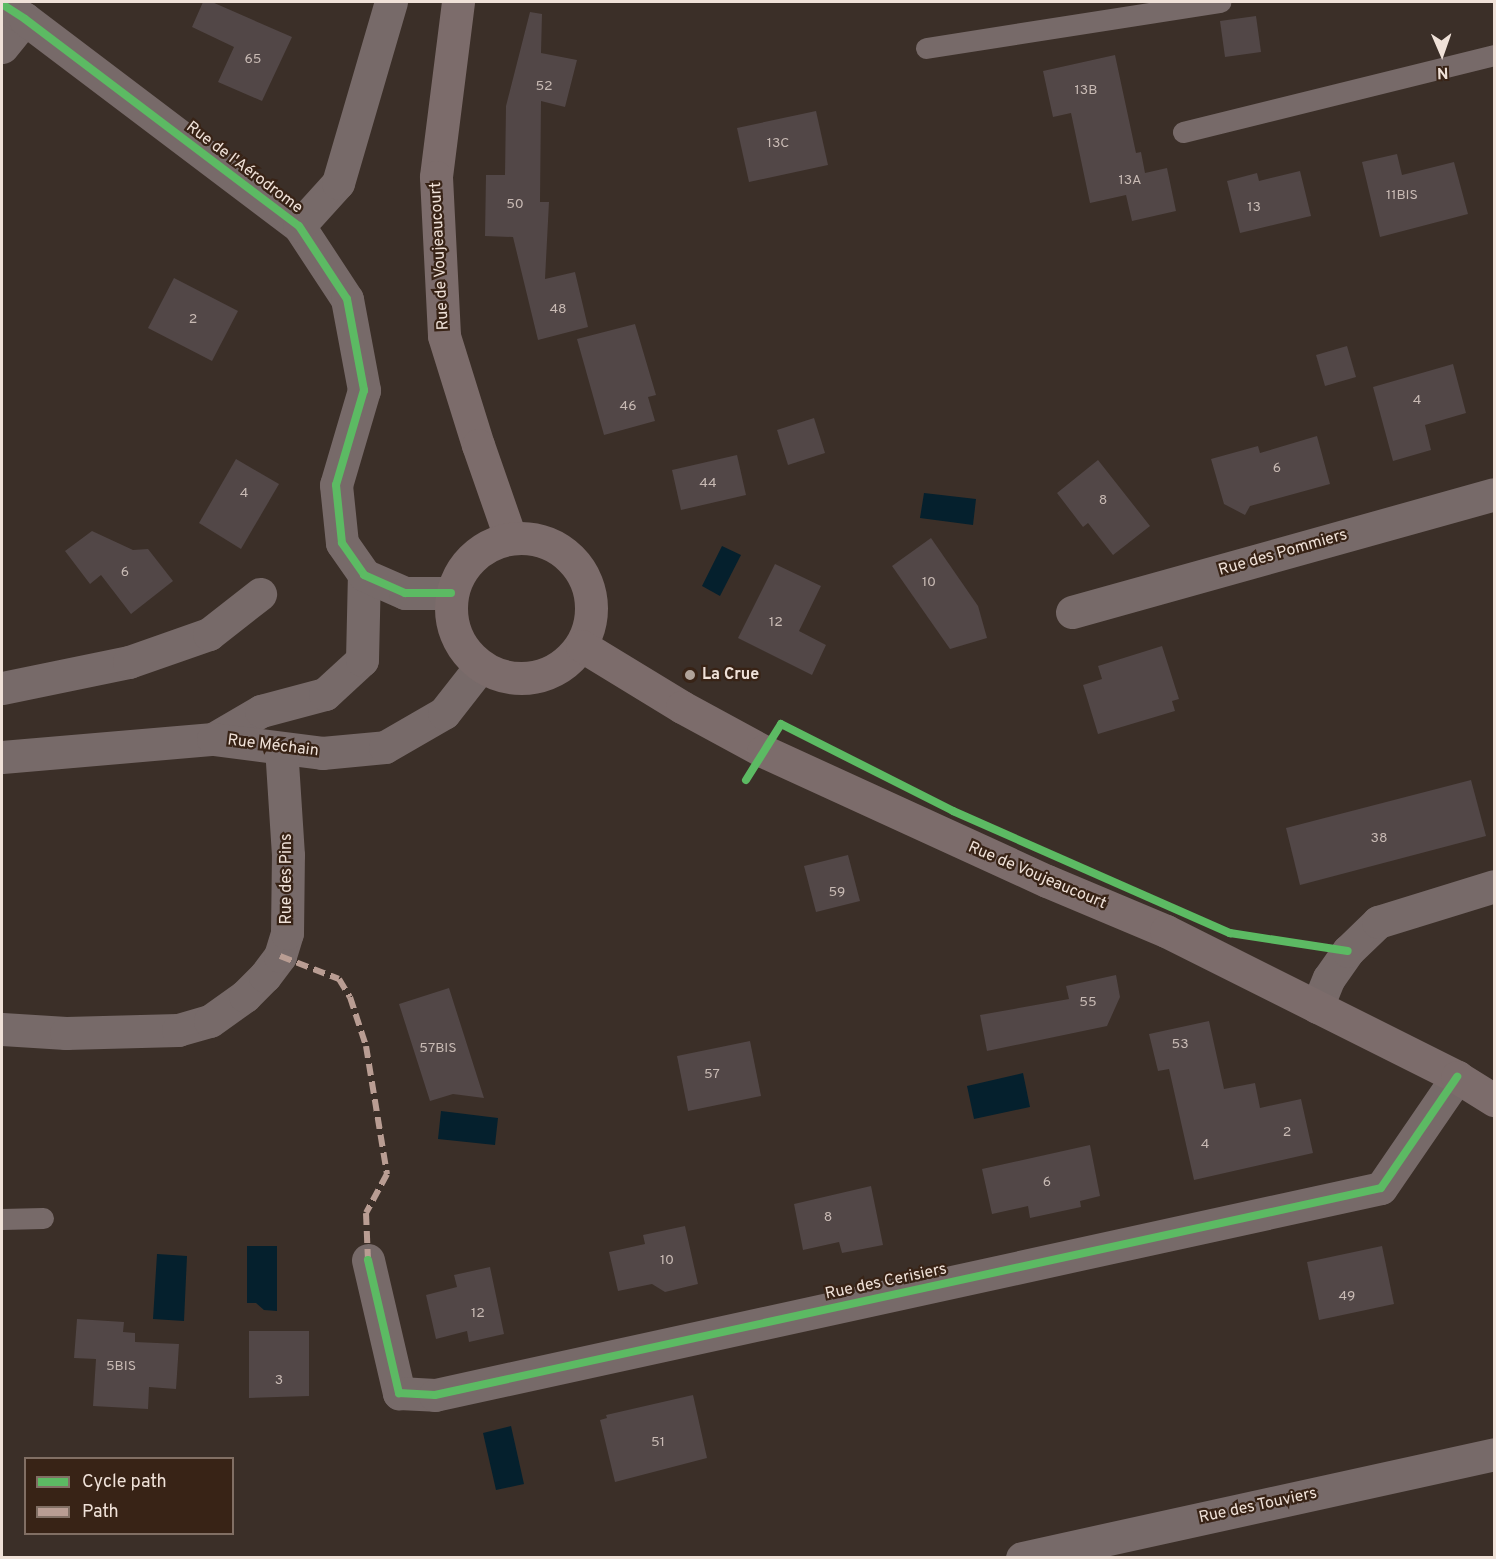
<!DOCTYPE html>
<html>
<head>
<meta charset="utf-8">
<style>
  body { margin:0 }
  #map { position:relative; width:1496px; height:1559px; overflow:hidden; background:#3b2f28; font-family:Overpass,sans-serif }
  div>[style] { position:absolute }
  [style*='--x'] { left:calc(var(--x)*1px); top:calc(var(--y)*1px); width:calc(var(--w)*1px); rotate:calc(var(--a)*1deg) }
  .water>* { inset:0; background:#05202d }
  .building>* { inset:0; background:#524747 }
  .service>* { height:21px; margin:-10.5px; padding:0 10.5px; transform-origin:10.5px; border-radius:10.5px; background:#776a69 }
  .minor>* { height:33px; margin:-16.5px; padding:0 16.5px; transform-origin:16.5px; border-radius:16.5px; background:#776a69 }
  .tertiary>* { height:33px; margin:-16.5px; padding:0 16.5px; transform-origin:16.5px; border-radius:16.5px; background:#776a69 }
  .secondary>* { height:33px; margin:-16.5px; padding:0 16.5px; transform-origin:16.5px; border-radius:16.5px; background:#7c6c6b }
  .secondary>.ring { margin:-16.5px; padding:0; box-sizing:content-box; background:none; border:33px solid #7c6c6b; border-radius:50% }
  .quiet>* { height:6px; margin-top:-3px; transform-origin:0; background:repeating-linear-gradient(90deg,#b99d93 0 12px,transparent 0 18px) }
  .cycleway>* { height:8px; margin:-4px; padding:0 4px; transform-origin:4px; border-radius:4px; background:#5cba63 }
  .dots>* { width:16px; height:16px; translate:-50% -50%; box-sizing:border-box; border:3px solid #382316; border-radius:50% }
  span { translate:-50% -50%; white-space:nowrap; text-align:center; line-height:1.15; -webkit-text-stroke:4.5px #382316; paint-order:stroke }
  .number-label { font-size:14px; color:#c8bab4 }
  .number-label span { -webkit-text-stroke-width:0 }
  .street-label { font-size:16px; color:#efe1d8 }
  .poi-label { font-size:16px; color:#efe1d8; font-weight:700 }
  .left { translate:0 -50%; text-align:left }
  .frame { position:absolute; inset:0; border:3px solid #efe1d8; pointer-events:none }
  .legend { position:absolute; left:24px; top:1457px; width:210px; height:78px; box-sizing:border-box; background:#382316; border:2px solid #816f64; margin:0; padding:8px 10px; list-style:none; font-size:18px; color:#efe1d8 }
  .legend li { display:flex; align-items:center; gap:12px; height:30px }
  .legend b { width:30px; border:2px solid #816f64 }
  .north { position:absolute; left:1412px; top:24px; width:60px; height:60px; -webkit-text-stroke:4px #382316; paint-order:stroke; rotate:178deg; font-size:16px; font-weight:700; line-height:24px; text-align:center; color:#efe1d8 }
  .north::after { content:''; display:block; margin:auto; width:21px; height:27px; background:#efe1d8; clip-path:polygon(50% 0,100% 100%,50% 72%,0 100%) }
</style>
</head>
<body>
<div id="map">
  <div class="water">
    <div style="clip-path:polygon(924px 493px,976px 499px,973px 525px,920px 518px)"></div>
    <div style="clip-path:polygon(722px 546px,741px 555px,720px 596px,702px 586px)"></div>
    <div style="clip-path:polygon(1023px 1073px,1030px 1107px,974px 1119px,967px 1086px)"></div>
    <div style="clip-path:polygon(441px 1111px,498px 1118px,495px 1145px,438px 1139px)"></div>
    <div style="clip-path:polygon(247px 1246px,277px 1246px,277px 1311px,264px 1310px,256px 1303px,247px 1303px)"></div>
    <div style="clip-path:polygon(157px 1254px,187px 1256px,184px 1321px,153px 1319px)"></div>
    <div style="clip-path:polygon(511px 1426px,524px 1484px,496px 1490px,483px 1433px)"></div>
  </div>
  <div class="building">
    <div style="clip-path:polygon(203px 2px,212px 2px,292px 37px,262px 101px,218px 82px,234px 47px,192px 27px)"></div>
    <div style="clip-path:polygon(530px 12px,542px 14px,541px 53px,577px 60px,565px 107px,541px 101px,540px 202px,549px 202px,545px 279px,575px 272px,588px 327px,538px 340px,513px 237px,485px 236px,486px 175px,505px 175px,506px 106px)"></div>
    <div style="clip-path:polygon(1256px 16px,1261px 52px,1225px 57px,1220px 21px)"></div>
    <div style="clip-path:polygon(1115px 55px,1136px 153px,1141px 152px,1145px 173px,1167px 168px,1176px 211px,1132px 221px,1126px 195px,1090px 203px,1071px 113px,1053px 117px,1043px 71px)"></div>
    <div style="clip-path:polygon(816px 111px,828px 165px,749px 182px,737px 128px)"></div>
    <div style="clip-path:polygon(1397px 154px,1402px 175px,1454px 162px,1468px 214px,1380px 237px,1362px 162px)"></div>
    <div style="clip-path:polygon(1300px 171px,1311px 216px,1240px 233px,1227px 181px,1257px 173px,1259px 181px)"></div>
    <div style="clip-path:polygon(174px 278px,238px 311px,212px 361px,148px 328px)"></div>
    <div style="clip-path:polygon(635px 324px,656px 395px,648px 397px,655px 421px,604px 435px,577px 339px)"></div>
    <div style="clip-path:polygon(1347px 346px,1356px 377px,1325px 386px,1316px 355px)"></div>
    <div style="clip-path:polygon(1453px 364px,1466px 413px,1425px 425px,1431px 450px,1393px 461px,1373px 387px)"></div>
    <div style="clip-path:polygon(814px 418px,825px 453px,788px 465px,777px 430px)"></div>
    <div style="clip-path:polygon(1317px 436px,1330px 484px,1250px 506px,1245px 515px,1224px 504px,1211px 459px,1258px 446px,1260px 453px)"></div>
    <div style="clip-path:polygon(737px 455px,746px 495px,681px 510px,672px 470px)"></div>
    <div style="clip-path:polygon(236px 459px,279px 484px,241px 549px,199px 523px)"></div>
    <div style="clip-path:polygon(1098px 460px,1150px 526px,1113px 555px,1088px 523px,1083px 527px,1057px 493px)"></div>
    <div style="clip-path:polygon(92px 531px,133px 550px,148px 549px,173px 581px,131px 614px,101px 575px,90px 584px,65px 551px)"></div>
    <div style="clip-path:polygon(931px 538px,978px 606px,987px 638px,950px 649px,892px 566px)"></div>
    <div style="clip-path:polygon(775px 564px,821px 586px,799px 631px,826px 645px,812px 675px,738px 638px)"></div>
    <div style="clip-path:polygon(1162px 646px,1179px 699px,1172px 701px,1175px 711px,1098px 734px,1083px 685px,1102px 679px,1098px 666px)"></div>
    <div style="clip-path:polygon(1471px 780px,1486px 836px,1300px 885px,1286px 828px)"></div>
    <div style="clip-path:polygon(848px 855px,860px 901px,816px 912px,804px 866px)"></div>
    <div style="clip-path:polygon(1116px 975px,1120px 997px,1107px 1026px,987px 1051px,980px 1015px,1069px 999px,1066px 986px)"></div>
    <div style="clip-path:polygon(449px 988px,484px 1098px,453px 1094px,430px 1101px,399px 1004px)"></div>
    <div style="clip-path:polygon(1209px 1021px,1224px 1089px,1255px 1083px,1260px 1108px,1301px 1099px,1313px 1153px,1194px 1180px,1169px 1069px,1158px 1071px,1149px 1034px)"></div>
    <div style="clip-path:polygon(750px 1041px,761px 1096px,688px 1111px,677px 1056px)"></div>
    <div style="clip-path:polygon(1090px 1145px,1100px 1196px,1080px 1201px,1081px 1207px,1030px 1218px,1028px 1206px,992px 1214px,982px 1169px)"></div>
    <div style="clip-path:polygon(871px 1186px,883px 1245px,842px 1253px,839px 1242px,803px 1250px,794px 1204px)"></div>
    <div style="clip-path:polygon(685px 1226px,698px 1284px,665px 1292px,652px 1284px,618px 1291px,609px 1252px,645px 1244px,643px 1235px)"></div>
    <div style="clip-path:polygon(1382px 1246px,1394px 1304px,1319px 1320px,1307px 1262px)"></div>
    <div style="clip-path:polygon(490px 1267px,504px 1334px,469px 1342px,467px 1331px,436px 1339px,426px 1295px,457px 1287px,454px 1275px)"></div>
    <div style="clip-path:polygon(77px 1319px,124px 1322px,123px 1332px,135px 1333px,135px 1342px,179px 1344px,176px 1389px,149px 1387px,148px 1409px,93px 1406px,96px 1359px,74px 1358px)"></div>
    <div style="clip-path:polygon(249px 1331px,309px 1331px,309px 1396px,249px 1398px)"></div>
    <div style="clip-path:polygon(693px 1395px,707px 1458px,615px 1482px,600px 1420px,607px 1418px,606px 1415px)"></div>
  </div>
  <div class="service">
    <div style="--x:926;--y:48;--w:298;--a:-8.9"></div>
    <div style="--x:1183;--y:132;--w:320;--a:-13.9"></div>
    <div style="--x:2;--y:1219;--w:41;--a:-1.4"></div>
  </div>
  <div class="minor">
    <div style="--x:2;--y:47;--w:36;--a:-51"></div>
    <div style="--x:1072;--y:612;--w:438;--a:-15.6"></div>
    <div style="--x:2;--y:688;--w:130;--a:-11.6"></div>
    <div style="--x:129;--y:662;--w:85;--a:-19.3"></div>
    <div style="--x:209;--y:634;--w:65;--a:-38.1"></div>
    <div style="--x:213;--y:739;--w:56;--a:-30.3"></div>
    <div style="--x:261;--y:711;--w:66;--a:-14.9"></div>
    <div style="--x:325;--y:694;--w:50;--a:-42.6"></div>
    <div style="--x:362;--y:660;--w:85;--a:-88.7"></div>
    <div style="--x:2;--y:757;--w:212;--a:-4.9"></div>
    <div style="--x:213;--y:739;--w:110;--a:7.3"></div>
    <div style="--x:322;--y:753;--w:63;--a:-5.4"></div>
    <div style="--x:385;--y:747;--w:68;--a:-30"></div>
    <div style="--x:444;--y:713;--w:58;--a:-52"></div>
    <div style="--x:1317;--y:1007;--w:31;--a:-68"></div>
    <div style="--x:1329;--y:978;--w:33;--a:-55"></div>
    <div style="--x:1348;--y:951;--w:42;--a:-44"></div>
    <div style="--x:1378;--y:922;--w:121;--a:-17.2"></div>
    <div style="--x:2;--y:1029;--w:64;--a:3.6"></div>
    <div style="--x:66;--y:1033;--w:112;--a:-1.5"></div>
    <div style="--x:178;--y:1030;--w:33;--a:-16"></div>
    <div style="--x:210;--y:1021;--w:43;--a:-35.5"></div>
    <div style="--x:245;--y:996;--w:28;--a:-45"></div>
    <div style="--x:265;--y:976;--w:25;--a:-53"></div>
    <div style="--x:280;--y:956;--w:24;--a:-73"></div>
    <div style="--x:287;--y:933;--w:78;--a:-89.3"></div>
    <div style="--x:288;--y:855;--w:107;--a:-93.7"></div>
    <div style="--x:368;--y:1260;--w:137;--a:76.9"></div>
    <div style="--x:399;--y:1393;--w:36;--a:3"></div>
    <div style="--x:435;--y:1395;--w:968;--a:-12.34"></div>
    <div style="--x:1381;--y:1188;--w:135;--a:-55.6"></div>
    <div style="--x:1022;--y:1558;--w:483;--a:-12.4"></div>
  </div>
  <div class="tertiary">
    <div style="--x:2;--y:4;--w:27;--a:33"></div>
    <div style="--x:25;--y:19;--w:343;--a:37.1"></div>
    <div style="--x:299;--y:226;--w:87;--a:56.7"></div>
    <div style="--x:347;--y:299;--w:93;--a:79.4"></div>
    <div style="--x:364;--y:390;--w:99;--a:106.4"></div>
    <div style="--x:336;--y:485;--w:58;--a:84.1"></div>
    <div style="--x:342;--y:543;--w:39;--a:55"></div>
    <div style="--x:364;--y:575;--w:45;--a:23.7"></div>
    <div style="--x:405;--y:593;--w:46;--a:0"></div>
    <div style="--x:299;--y:226;--w:58;--a:-47.8"></div>
    <div style="--x:338;--y:183;--w:189;--a:-73.7"></div>
  </div>
  <div class="secondary">
    <div style="--x:458;--y:2;--w:176;--a:97.2"></div>
    <div style="--x:436;--y:177;--w:159;--a:87.1"></div>
    <div style="--x:444;--y:336;--w:114;--a:72.7"></div>
    <div style="--x:478;--y:445;--w:97;--a:70.8"></div>
    <div class="ring" style="left:451px;top:538px;width:107px;height:107px"></div>
    <div style="--x:582;--y:646;--w:117;--a:31.4"></div>
    <div style="--x:682;--y:707;--w:92;--a:28.5"></div>
    <div style="--x:763;--y:751;--w:312;--a:24.6"></div>
    <div style="--x:1047;--y:881;--w:129;--a:22.8"></div>
    <div style="--x:1166;--y:931;--w:326;--a:26.6"></div>
    <div style="--x:1457;--y:1077;--w:44;--a:31.9"></div>
  </div>
  <div class="quiet">
    <div style="--x:280;--y:956;--w:63;--a:21.3"></div>
    <div style="--x:339;--y:979;--w:21;--a:59"></div>
    <div style="--x:350;--y:997;--w:52;--a:71.9"></div>
    <div style="--x:366;--y:1046;--w:130;--a:80.7"></div>
    <div style="--x:387;--y:1174;--w:44;--a:118.3"></div>
    <div style="--x:366;--y:1213;--w:47;--a:87.6"></div>
  </div>
  <div class="cycleway">
    <div style="--x:2;--y:4;--w:27;--a:33"></div>
    <div style="--x:25;--y:19;--w:343;--a:37.1"></div>
    <div style="--x:299;--y:226;--w:87;--a:56.7"></div>
    <div style="--x:347;--y:299;--w:93;--a:79.4"></div>
    <div style="--x:364;--y:390;--w:99;--a:106.4"></div>
    <div style="--x:336;--y:485;--w:58;--a:84.1"></div>
    <div style="--x:342;--y:543;--w:39;--a:55"></div>
    <div style="--x:364;--y:575;--w:45;--a:23.7"></div>
    <div style="--x:405;--y:593;--w:46;--a:0"></div>
    <div style="--x:746;--y:780;--w:66;--a:-58"></div>
    <div style="--x:781;--y:724;--w:193;--a:26.8"></div>
    <div style="--x:953;--y:811;--w:303;--a:23.8"></div>
    <div style="--x:1230;--y:933;--w:119;--a:8.7"></div>
    <div style="--x:368;--y:1260;--w:137;--a:76.9"></div>
    <div style="--x:399;--y:1393;--w:36;--a:3"></div>
    <div style="--x:435;--y:1395;--w:968;--a:-12.34"></div>
    <div style="--x:1381;--y:1188;--w:135;--a:-55.6"></div>
  </div>
  <div class="dots">
    <div style="left:690px;top:675px;background:#b0a39a"></div>
  </div>
  <div class="number-label">
    <span style="left:253px;top:60px">65</span>
    <span style="left:544px;top:87px">52</span>
    <span style="left:1086px;top:91px">13B</span>
    <span style="left:778px;top:144px">13C</span>
    <span style="left:1130px;top:181px">13A</span>
    <span style="left:1402px;top:196px">11BIS</span>
    <span style="left:515px;top:205px">50</span>
    <span style="left:1254px;top:208px">13</span>
    <span style="left:558px;top:310px">48</span>
    <span style="left:193px;top:320px">2</span>
    <span style="left:1417px;top:401px">4</span>
    <span style="left:628px;top:407px">46</span>
    <span style="left:1277px;top:469px">6</span>
    <span style="left:708px;top:484px">44</span>
    <span style="left:244px;top:494px">4</span>
    <span style="left:1103px;top:501px">8</span>
    <span style="left:125px;top:573px">6</span>
    <span style="left:929px;top:583px">10</span>
    <span style="left:776px;top:623px">12</span>
    <span style="left:1379px;top:839px">38</span>
    <span style="left:837px;top:893px">59</span>
    <span style="left:1088px;top:1003px">55</span>
    <span style="left:1180px;top:1045px">53</span>
    <span style="left:438px;top:1049px">57BIS</span>
    <span style="left:712px;top:1075px">57</span>
    <span style="left:1287px;top:1133px">2</span>
    <span style="left:1205px;top:1145px">4</span>
    <span style="left:1047px;top:1183px">6</span>
    <span style="left:828px;top:1218px">8</span>
    <span style="left:667px;top:1261px">10</span>
    <span style="left:1347px;top:1297px">49</span>
    <span style="left:478px;top:1314px">12</span>
    <span style="left:121px;top:1367px">5BIS</span>
    <span style="left:279px;top:1381px">3</span>
    <span style="left:658px;top:1443px">51</span>
  </div>
  <div class="street-label">
    <span style="left:244px;top:168px;rotate:37deg">Rue de l'Aérodrome</span>
    <span style="left:440px;top:256px;rotate:-93deg">Rue de Voujeaucourt</span>
    <span style="left:1283px;top:553px;rotate:-16deg">Rue des Pommiers</span>
    <span style="left:273px;top:746px;rotate:7deg">Rue Méchain</span>
    <span style="left:1037px;top:876px;rotate:23deg">Rue de Voujeaucourt</span>
    <span style="left:287px;top:879px;rotate:-90deg">Rue des Pins</span>
    <span style="left:886px;top:1282px;rotate:-12deg">Rue des Cerisiers</span>
    <span style="left:1258px;top:1506px;rotate:-12deg">Rue des Touviers</span>
  </div>
  <div class="poi-label">
    <span class="left" style="left:702px;top:675px">La Crue</span>
  </div>
  <div class="frame"></div>
  <ul class="legend">
  <li><b style="height:8px;background:#5cba63"></b>Cycle path</li>
  <li><b style="height:8px;background:#b99d93"></b>Path</li>
  </ul>
  <div class="north">N</div>
</div>
</body>
</html>
